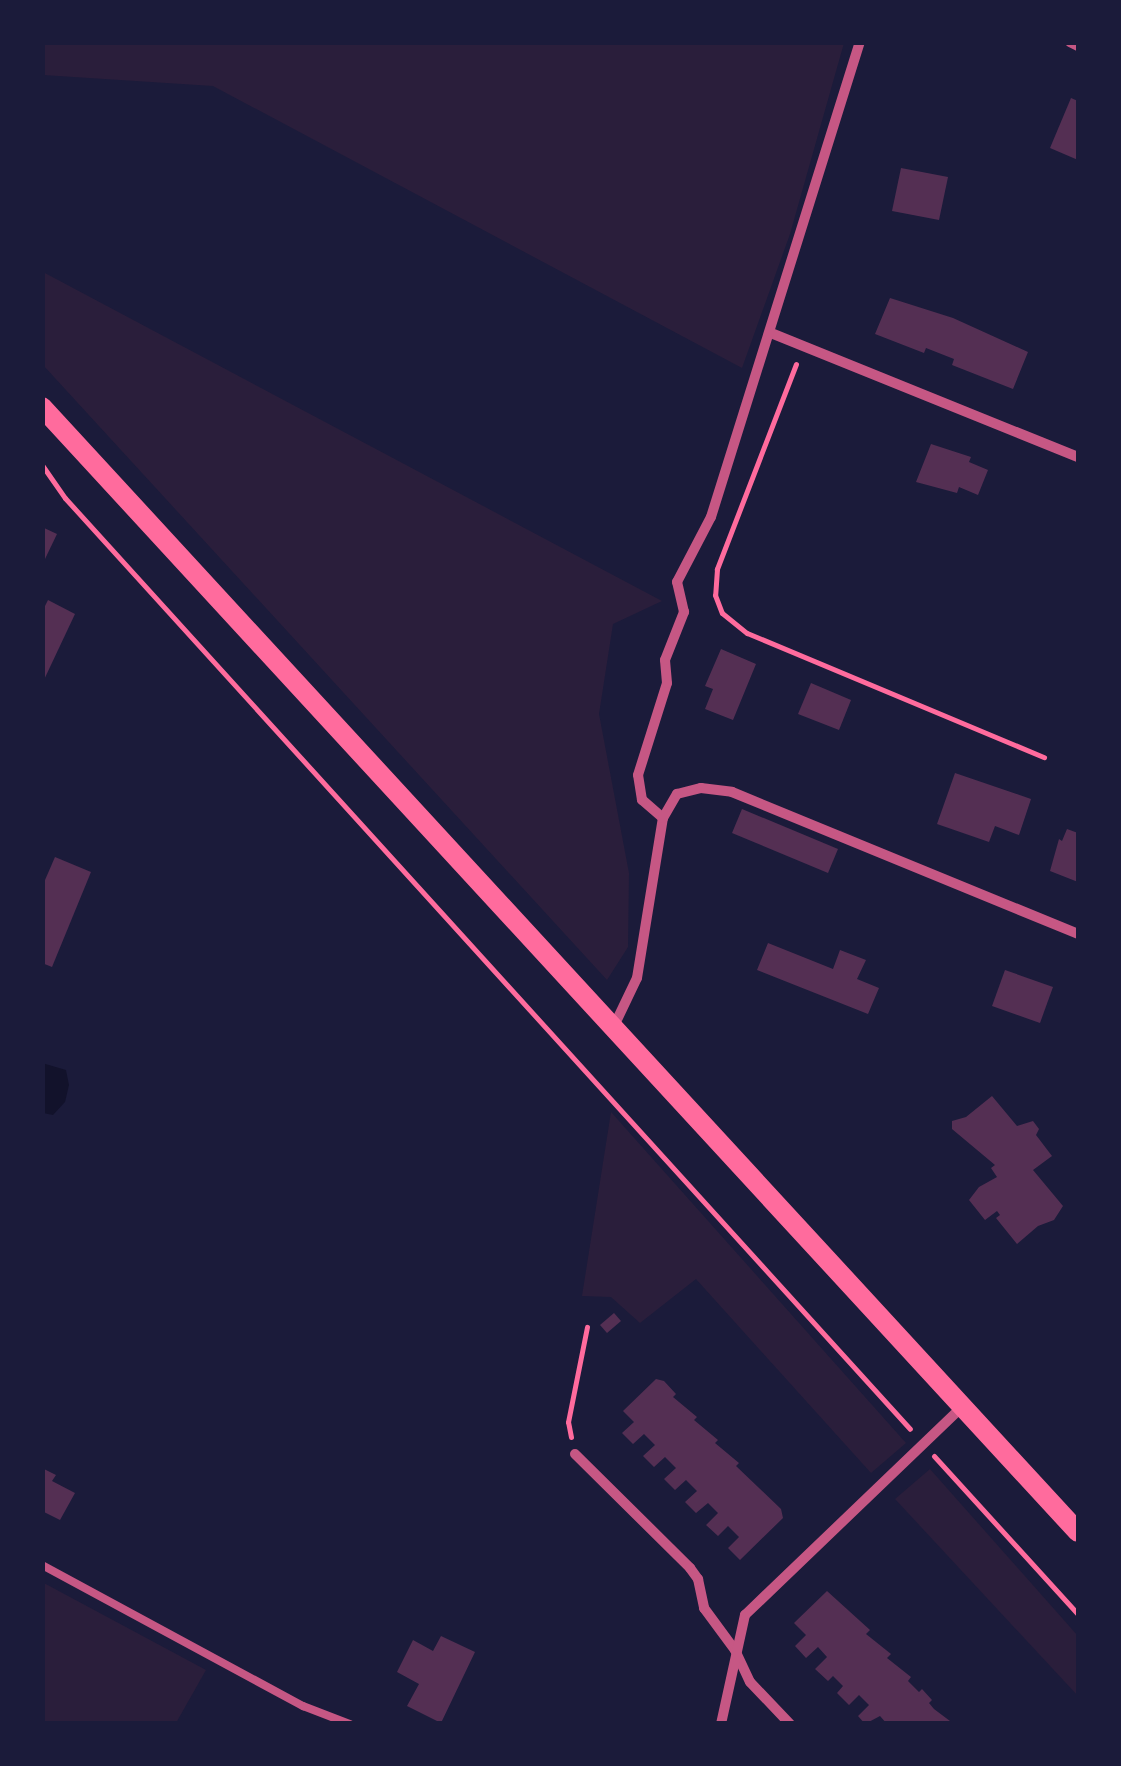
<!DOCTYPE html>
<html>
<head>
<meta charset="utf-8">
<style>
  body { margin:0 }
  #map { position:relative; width:1121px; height:1766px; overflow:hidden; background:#1b1b3a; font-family:Overpass,sans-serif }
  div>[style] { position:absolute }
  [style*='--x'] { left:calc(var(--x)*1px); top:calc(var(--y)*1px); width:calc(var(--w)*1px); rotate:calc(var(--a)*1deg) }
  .green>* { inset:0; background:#2a1e3b }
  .water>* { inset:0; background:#12122b }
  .building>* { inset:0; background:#542f53 }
  .path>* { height:5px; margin:-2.5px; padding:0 2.5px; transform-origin:2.5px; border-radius:2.5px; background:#ff6b9d }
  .service>* { height:8px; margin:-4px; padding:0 4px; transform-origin:4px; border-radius:4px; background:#c65784 }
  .minor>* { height:10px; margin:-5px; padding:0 5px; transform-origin:5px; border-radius:5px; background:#c65784 }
  .secondary>* { height:20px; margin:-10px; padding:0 10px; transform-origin:10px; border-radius:10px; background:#ff6b9d }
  span { translate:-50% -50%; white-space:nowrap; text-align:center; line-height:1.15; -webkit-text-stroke:8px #1b1b3a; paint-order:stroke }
  .frame { position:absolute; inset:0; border:45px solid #1b1b3a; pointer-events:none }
</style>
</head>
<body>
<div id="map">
  <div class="green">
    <div style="clip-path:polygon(42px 43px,43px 42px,844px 43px,790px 234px,742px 368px,213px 86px,43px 75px)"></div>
    <div style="clip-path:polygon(43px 272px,662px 601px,613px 624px,599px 714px,629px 873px,628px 947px,607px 980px,43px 365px)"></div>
    <div style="clip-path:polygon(611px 1112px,906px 1443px,871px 1473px,696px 1279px,640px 1323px,611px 1297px,582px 1296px)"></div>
    <div style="clip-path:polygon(930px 1469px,1078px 1636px,1078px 1696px,895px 1499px)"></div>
    <div style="clip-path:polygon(42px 1582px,206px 1670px,176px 1723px,43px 1723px)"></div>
  </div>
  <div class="water">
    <div style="clip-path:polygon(42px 1063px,66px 1070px,69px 1085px,65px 1102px,53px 1115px,43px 1113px)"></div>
  </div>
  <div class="building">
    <div style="clip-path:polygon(1071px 98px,1078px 101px,1078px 160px,1050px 148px)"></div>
    <div style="clip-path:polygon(901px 168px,948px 177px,939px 220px,892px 211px)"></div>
    <div style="clip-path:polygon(890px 298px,953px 318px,1028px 352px,1013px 389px,952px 365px,954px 359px,926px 348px,924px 353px,875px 334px)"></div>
    <div style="clip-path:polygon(931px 444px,971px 457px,969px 462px,988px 470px,978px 495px,959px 487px,957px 493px,916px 482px)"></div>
    <div style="clip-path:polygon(42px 527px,57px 534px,45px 559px,42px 557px)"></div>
    <div style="clip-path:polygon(48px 600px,75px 614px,42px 684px,42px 612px)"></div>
    <div style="clip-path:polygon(721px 649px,756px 664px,733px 720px,705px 709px,713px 689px,705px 686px)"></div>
    <div style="clip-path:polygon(811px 683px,851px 700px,839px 730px,798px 714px)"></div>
    <div style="clip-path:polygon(955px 773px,1031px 799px,1019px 835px,995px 826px,989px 842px,937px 824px)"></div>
    <div style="clip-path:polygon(742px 809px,838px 849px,828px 873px,732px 833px)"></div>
    <div style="clip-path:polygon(1067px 829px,1078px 833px,1078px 882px,1050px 871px,1059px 839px,1062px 841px)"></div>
    <div style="clip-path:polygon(55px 857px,91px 872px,52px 967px,42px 963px,42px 887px)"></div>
    <div style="clip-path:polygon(768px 943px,833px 969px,840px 950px,866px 960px,857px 979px,879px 988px,868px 1014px,757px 970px)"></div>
    <div style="clip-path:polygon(1005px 970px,1053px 987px,1040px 1023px,992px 1006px)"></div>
    <div style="clip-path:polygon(992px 1096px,1017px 1126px,1033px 1121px,1039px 1129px,1036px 1135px,1052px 1156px,1033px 1170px,1063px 1206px,1054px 1220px,1038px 1226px,1017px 1244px,996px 1218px,1000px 1215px,997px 1211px,985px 1220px,969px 1200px,979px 1187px,997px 1177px,991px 1168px,995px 1165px,952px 1129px,952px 1121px,966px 1117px)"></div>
    <div style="clip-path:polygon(614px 1313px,621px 1321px,607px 1333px,600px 1325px)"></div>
    <div style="clip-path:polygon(656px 1379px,664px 1381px,676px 1394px,673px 1397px,697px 1417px,694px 1420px,718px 1440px,715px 1443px,739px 1463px,736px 1466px,781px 1509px,783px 1518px,740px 1560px,728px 1548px,739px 1537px,728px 1526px,718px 1536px,706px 1525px,718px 1513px,708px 1503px,696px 1513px,685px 1502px,697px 1491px,686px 1480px,675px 1490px,664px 1479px,676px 1468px,665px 1457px,654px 1467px,643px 1456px,655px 1445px,644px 1434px,633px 1444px,622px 1433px,634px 1422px,623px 1411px)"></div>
    <div style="clip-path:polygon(42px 1468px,56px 1475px,52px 1481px,75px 1493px,60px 1520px,42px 1511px)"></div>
    <div style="clip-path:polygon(827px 1591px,870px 1630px,866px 1634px,891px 1654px,887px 1658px,911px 1677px,908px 1681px,919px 1692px,922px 1689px,932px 1700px,929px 1703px,934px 1709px,954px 1724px,887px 1724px,880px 1716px,865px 1724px,858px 1716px,869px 1705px,859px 1695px,849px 1705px,837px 1693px,843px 1686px,833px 1676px,828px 1681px,815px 1669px,827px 1657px,818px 1647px,806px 1658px,795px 1646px,806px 1635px,794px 1623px)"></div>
    <div style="clip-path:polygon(441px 1636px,475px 1652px,441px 1723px,407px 1706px,419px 1684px,397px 1672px,413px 1640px,433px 1651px)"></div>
  </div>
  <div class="path">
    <div style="--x:796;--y:364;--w:220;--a:111.1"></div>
    <div style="--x:717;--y:569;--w:26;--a:94"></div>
    <div style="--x:715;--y:595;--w:19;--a:69"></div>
    <div style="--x:722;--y:613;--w:32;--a:39"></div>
    <div style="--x:747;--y:633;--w:322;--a:22.7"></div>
    <div style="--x:42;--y:465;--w:40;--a:55.1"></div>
    <div style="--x:65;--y:498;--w:1257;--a:47.77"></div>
    <div style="--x:571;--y:1437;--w:15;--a:-101"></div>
    <div style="--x:568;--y:1422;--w:97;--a:-78.7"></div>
    <div style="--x:934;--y:1456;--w:214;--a:47.7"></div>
  </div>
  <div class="service">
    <div style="--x:42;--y:1565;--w:297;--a:28.4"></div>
    <div style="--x:303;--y:1706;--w:50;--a:21"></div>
  </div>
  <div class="minor">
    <div style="--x:1070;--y:42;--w:9;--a:27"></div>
    <div style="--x:771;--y:333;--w:331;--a:22"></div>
    <div style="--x:663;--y:818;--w:28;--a:-139"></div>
    <div style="--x:642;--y:800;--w:25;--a:-99"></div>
    <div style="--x:638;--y:775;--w:96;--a:-72.5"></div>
    <div style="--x:667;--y:683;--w:23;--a:-95"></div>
    <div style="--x:665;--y:660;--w:52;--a:-68.4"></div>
    <div style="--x:684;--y:612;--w:31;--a:-103"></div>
    <div style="--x:677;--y:582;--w:73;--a:-62.4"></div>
    <div style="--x:711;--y:517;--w:498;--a:-72.6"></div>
    <div style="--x:614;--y:1026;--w:53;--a:-64.4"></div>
    <div style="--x:637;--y:978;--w:162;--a:-80.8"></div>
    <div style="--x:663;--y:818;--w:28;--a:-60"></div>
    <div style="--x:677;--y:794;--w:25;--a:-14"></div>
    <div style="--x:701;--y:788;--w:31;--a:7"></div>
    <div style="--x:732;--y:792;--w:374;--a:22.3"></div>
    <div style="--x:575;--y:1454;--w:162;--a:44.7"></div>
    <div style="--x:690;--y:1568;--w:14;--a:54"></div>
    <div style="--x:698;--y:1579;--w:30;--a:78"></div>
    <div style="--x:704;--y:1608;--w:52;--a:53.6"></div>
    <div style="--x:735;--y:1650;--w:35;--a:65"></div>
    <div style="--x:750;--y:1682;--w:58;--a:46.4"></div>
    <div style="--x:721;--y:1724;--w:112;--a:-77.6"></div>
    <div style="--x:745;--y:1615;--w:301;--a:-43.8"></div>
  </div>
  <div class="secondary">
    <div style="--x:42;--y:407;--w:1529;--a:47.36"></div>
  </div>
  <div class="frame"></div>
</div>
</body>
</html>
